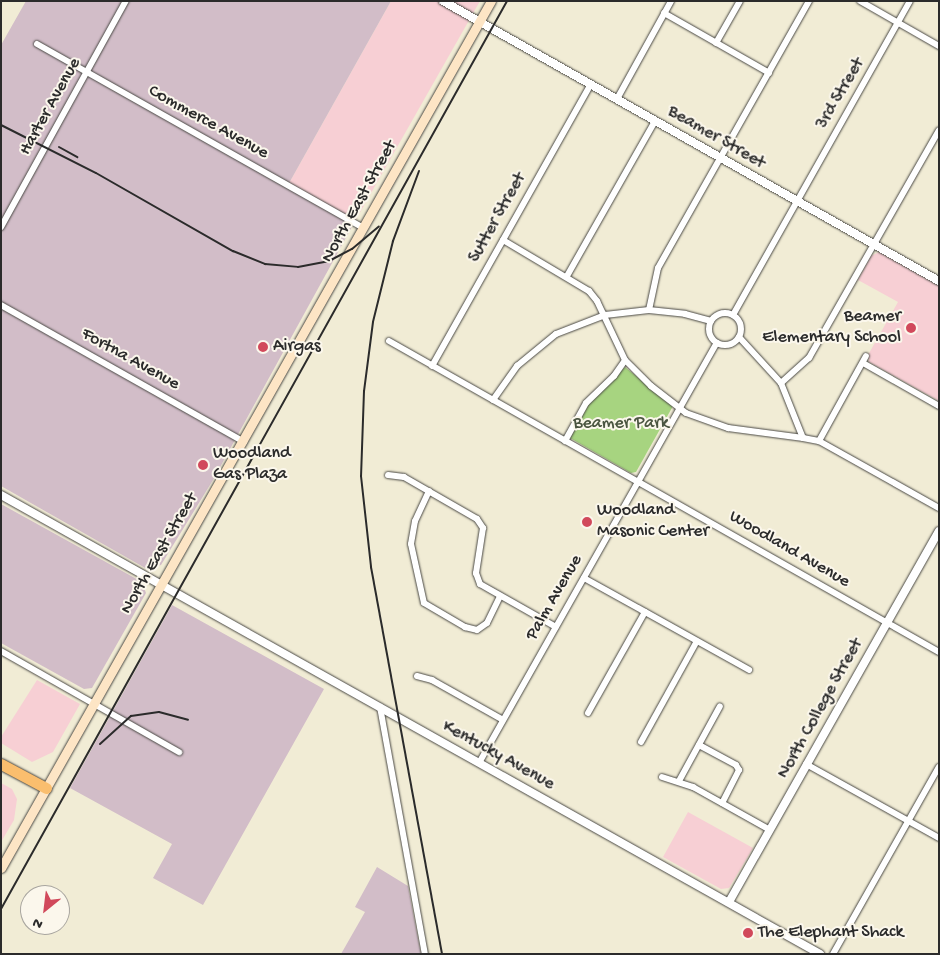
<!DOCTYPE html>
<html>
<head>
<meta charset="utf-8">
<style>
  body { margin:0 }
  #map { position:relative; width:940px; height:955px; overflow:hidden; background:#f1ecd5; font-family:"Gochi Hand",sans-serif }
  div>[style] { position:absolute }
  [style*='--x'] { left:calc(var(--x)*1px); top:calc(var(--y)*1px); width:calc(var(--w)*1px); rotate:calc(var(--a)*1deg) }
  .built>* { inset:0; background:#f7cfd4 }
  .industrial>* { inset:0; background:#d2bdc8 }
  .green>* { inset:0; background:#a7d480 }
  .roads { filter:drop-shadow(0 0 1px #494844) drop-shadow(0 0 1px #494844) }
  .minor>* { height:6px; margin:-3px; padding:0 3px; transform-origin:3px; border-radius:3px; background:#fff }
  .minor>.ring { margin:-3px; padding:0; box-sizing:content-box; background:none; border:6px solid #fff; border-radius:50% }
  .tertiary>* { height:8px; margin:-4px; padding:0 4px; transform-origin:4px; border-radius:4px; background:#fff }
  .secondary>* { height:9px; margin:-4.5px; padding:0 4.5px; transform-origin:4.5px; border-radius:4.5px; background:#fde5c5 }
  .motorway>* { height:11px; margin:-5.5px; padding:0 5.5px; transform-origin:5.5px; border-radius:5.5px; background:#fabe6e }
  .rail>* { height:2px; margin:-1px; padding:0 1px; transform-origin:1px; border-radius:1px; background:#2b2b2b }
  .dots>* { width:14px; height:14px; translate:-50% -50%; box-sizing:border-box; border:2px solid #fbf7ec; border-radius:50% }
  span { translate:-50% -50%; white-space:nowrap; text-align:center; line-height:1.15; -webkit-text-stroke:4px #fbf7ec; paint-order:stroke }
  .street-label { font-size:18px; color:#2b2b2b }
  .poi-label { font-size:18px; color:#2b2b2b }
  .right { translate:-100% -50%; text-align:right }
  .left { translate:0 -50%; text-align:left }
  .park-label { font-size:18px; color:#4a5540 }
  .frame { position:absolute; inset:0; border:2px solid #2b2b2b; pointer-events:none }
  .north { position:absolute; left:20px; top:885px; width:50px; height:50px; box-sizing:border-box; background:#fbf7ec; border:1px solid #a8a59f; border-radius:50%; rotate:209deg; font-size:14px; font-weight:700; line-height:20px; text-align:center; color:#2b2b2b }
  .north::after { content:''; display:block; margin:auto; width:18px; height:22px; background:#d1495b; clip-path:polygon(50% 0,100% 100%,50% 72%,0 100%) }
</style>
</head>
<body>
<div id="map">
  <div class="built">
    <div style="clip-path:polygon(391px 1px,480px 1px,354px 223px,288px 185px)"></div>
    <div style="clip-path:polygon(879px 252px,939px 286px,939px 401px,869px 362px,868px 355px,898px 302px,858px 280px,871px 256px)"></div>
    <div style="clip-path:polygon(37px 680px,80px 704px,53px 752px,32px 762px,1px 743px,1px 737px)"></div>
    <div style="clip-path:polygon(1px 783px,12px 789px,17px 799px,14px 820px,1px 842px)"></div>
    <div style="clip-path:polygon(688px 812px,753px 848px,729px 888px,721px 889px,663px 857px)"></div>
  </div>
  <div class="industrial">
    <div style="clip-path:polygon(26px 1px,391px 1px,288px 185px,354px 223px,213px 480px,161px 565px,147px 569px,1px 486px,1px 45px)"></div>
    <div style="clip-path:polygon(1px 504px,142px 582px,146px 593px,92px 688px,84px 689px,1px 643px)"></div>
    <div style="clip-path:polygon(172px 605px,324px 689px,203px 905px,153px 878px,172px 844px,70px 788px)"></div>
    <div style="clip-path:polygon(377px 867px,408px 886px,421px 954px,341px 954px,365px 912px,355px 907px)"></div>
  </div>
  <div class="green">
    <div style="clip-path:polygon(625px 367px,673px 406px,636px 472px,631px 473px,570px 438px,590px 402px)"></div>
  </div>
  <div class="roads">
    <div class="minor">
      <div style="--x:860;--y:1;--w:91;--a:29.7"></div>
      <div style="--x:664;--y:13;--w:121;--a:29.7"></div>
      <div style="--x:716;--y:43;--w:48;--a:-60.3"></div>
      <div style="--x:37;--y:44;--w:375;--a:29.4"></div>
      <div style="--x:617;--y:99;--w:112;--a:-61.1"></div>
      <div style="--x:1;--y:227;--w:258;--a:-61.1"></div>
      <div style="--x:503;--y:240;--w:100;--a:30.7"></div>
      <div style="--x:589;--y:291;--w:13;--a:51"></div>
      <div style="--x:597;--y:301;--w:65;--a:64.6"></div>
      <div style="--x:625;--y:360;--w:37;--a:45"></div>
      <div style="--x:651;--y:386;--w:44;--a:37.6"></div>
      <div style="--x:686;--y:413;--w:45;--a:19.7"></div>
      <div style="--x:728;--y:428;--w:76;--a:7.6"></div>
      <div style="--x:567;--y:276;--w:178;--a:-60.4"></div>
      <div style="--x:1;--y:305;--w:279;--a:29.4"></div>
      <div style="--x:649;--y:310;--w:43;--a:-77.9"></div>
      <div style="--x:658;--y:268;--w:307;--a:-60.5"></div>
      <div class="ring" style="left:709px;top:313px;width:26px;height:26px"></div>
      <div style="--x:733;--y:315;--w:360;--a:-60.6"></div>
      <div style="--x:739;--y:337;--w:62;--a:47.6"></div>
      <div style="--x:781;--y:383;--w:59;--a:68.2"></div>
      <div style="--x:803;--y:438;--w:16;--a:11"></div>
      <div style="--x:819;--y:441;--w:137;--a:29.2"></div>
      <div style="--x:389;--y:341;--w:632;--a:29.49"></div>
      <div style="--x:863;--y:363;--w:87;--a:29.5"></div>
      <div style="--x:432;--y:366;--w:324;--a:-60.6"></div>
      <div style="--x:781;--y:383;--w:38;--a:-42"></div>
      <div style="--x:809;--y:358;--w:262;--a:-60.3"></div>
      <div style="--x:493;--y:400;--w:42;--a:-54.8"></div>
      <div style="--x:517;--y:366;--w:50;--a:-39.4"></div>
      <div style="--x:556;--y:334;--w:53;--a:-21.2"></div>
      <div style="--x:605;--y:315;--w:44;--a:-6.5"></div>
      <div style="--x:649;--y:310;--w:36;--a:6"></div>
      <div style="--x:685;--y:314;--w:27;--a:15"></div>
      <div style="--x:565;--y:441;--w:43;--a:-61.1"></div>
      <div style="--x:586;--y:403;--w:39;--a:-44"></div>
      <div style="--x:614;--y:376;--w:19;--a:-55"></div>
      <div style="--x:819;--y:441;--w:97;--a:-61.1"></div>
      <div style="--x:388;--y:475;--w:16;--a:7"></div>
      <div style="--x:404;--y:477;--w:84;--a:29.9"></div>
      <div style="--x:477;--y:519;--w:11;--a:56"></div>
      <div style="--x:483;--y:528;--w:46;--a:98.8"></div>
      <div style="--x:476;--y:573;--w:12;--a:70"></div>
      <div style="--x:480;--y:584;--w:87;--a:29.5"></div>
      <div style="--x:429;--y:491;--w:33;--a:115"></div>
      <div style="--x:415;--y:521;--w:23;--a:100"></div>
      <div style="--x:411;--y:544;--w:60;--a:77.6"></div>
      <div style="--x:424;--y:603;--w:48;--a:30.3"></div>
      <div style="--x:465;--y:627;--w:12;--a:14"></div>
      <div style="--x:477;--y:630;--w:12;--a:-35"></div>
      <div style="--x:487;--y:623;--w:30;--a:-64"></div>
      <div style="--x:584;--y:578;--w:189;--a:29.1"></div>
      <div style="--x:1;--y:651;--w:205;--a:29.6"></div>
      <div style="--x:417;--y:676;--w:16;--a:15"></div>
      <div style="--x:432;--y:680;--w:81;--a:29.4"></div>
      <div style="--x:380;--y:707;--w:251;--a:79.7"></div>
      <div style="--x:588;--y:713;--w:116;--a:-60.6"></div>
      <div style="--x:641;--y:742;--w:115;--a:-61"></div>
      <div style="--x:699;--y:745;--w:42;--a:28.4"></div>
      <div style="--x:736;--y:765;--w:6;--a:59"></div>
      <div style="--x:739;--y:770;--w:37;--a:117"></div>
      <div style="--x:479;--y:763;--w:483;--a:-60.5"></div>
      <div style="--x:806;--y:764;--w:152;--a:29.1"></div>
      <div style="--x:662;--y:777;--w:33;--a:18"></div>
      <div style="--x:693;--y:787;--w:88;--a:29.2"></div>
      <div style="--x:679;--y:781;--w:85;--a:-61.3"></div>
      <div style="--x:833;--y:954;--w:215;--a:-60.5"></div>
    </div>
    <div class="tertiary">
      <div style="--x:443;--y:1;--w:570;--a:29.45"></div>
      <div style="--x:1;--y:495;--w:939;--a:29.27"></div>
      <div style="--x:729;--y:902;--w:426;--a:-60.5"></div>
    </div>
    <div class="secondary">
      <div style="--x:1;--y:868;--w:996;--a:-60.53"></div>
    </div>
    <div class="motorway">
      <div style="--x:1;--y:764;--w:51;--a:28.1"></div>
    </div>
  </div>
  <div class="rail">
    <div style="--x:1;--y:125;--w:106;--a:26.8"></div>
    <div style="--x:96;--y:173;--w:158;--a:29.7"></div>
    <div style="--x:233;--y:251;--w:35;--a:22"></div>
    <div style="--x:265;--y:264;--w:33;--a:5"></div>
    <div style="--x:298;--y:267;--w:32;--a:-11"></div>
    <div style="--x:329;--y:261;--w:26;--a:-28"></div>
    <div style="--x:352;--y:249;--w:35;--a:-40"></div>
    <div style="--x:59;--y:147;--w:21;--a:29"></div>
    <div style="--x:419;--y:171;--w:75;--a:110.4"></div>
    <div style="--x:393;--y:241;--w:83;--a:103.9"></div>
    <div style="--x:373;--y:322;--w:70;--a:97.4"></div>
    <div style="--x:364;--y:391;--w:85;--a:92"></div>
    <div style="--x:361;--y:476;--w:92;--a:83.7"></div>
    <div style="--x:371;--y:567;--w:393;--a:79.6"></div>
    <div style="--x:100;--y:744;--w:42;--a:-42.1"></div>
    <div style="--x:131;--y:716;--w:28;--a:-8"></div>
    <div style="--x:159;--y:712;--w:30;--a:15"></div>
    <div style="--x:1;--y:909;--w:1039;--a:-60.87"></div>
  </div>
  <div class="dots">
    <div style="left:911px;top:328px;background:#d1495b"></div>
    <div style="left:263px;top:347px;background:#d1495b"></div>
    <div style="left:203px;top:465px;background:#d1495b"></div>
    <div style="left:587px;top:522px;background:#d1495b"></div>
    <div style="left:748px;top:933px;background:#d1495b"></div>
  </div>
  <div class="street-label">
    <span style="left:841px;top:94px;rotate:-60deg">3rd Street</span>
    <span style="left:51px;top:107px;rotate:-61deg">Harter Avenue</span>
    <span style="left:208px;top:123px;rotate:29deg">Commerce Avenue</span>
    <span style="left:716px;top:138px;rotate:30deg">Beamer Street</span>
    <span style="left:360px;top:202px;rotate:-61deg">North East Street</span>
    <span style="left:498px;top:218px;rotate:-61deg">Sutter Street</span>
    <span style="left:130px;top:360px;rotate:29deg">Fortna Avenue</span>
    <span style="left:789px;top:550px;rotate:30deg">Woodland Avenue</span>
    <span style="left:160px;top:554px;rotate:-60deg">North East Street</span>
    <span style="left:555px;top:598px;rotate:-60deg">Palm Avenue</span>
    <span style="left:821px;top:709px;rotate:-61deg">North College Street</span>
    <span style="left:498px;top:756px;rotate:29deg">Kentucky Avenue</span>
  </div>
  <div class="poi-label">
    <span class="right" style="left:901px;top:328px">Beamer<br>Elementary School</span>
    <span class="left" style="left:273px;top:347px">Airgas</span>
    <span class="left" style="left:213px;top:465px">Woodland<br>Gas Plaza</span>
    <span class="left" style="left:597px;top:522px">Woodland<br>Masonic Center</span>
    <span class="left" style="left:758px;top:933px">The Elephant Shack</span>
  </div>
  <div class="park-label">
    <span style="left:621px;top:424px">Beamer Park</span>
  </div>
  <div class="frame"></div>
  <div class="north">N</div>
</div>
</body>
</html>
